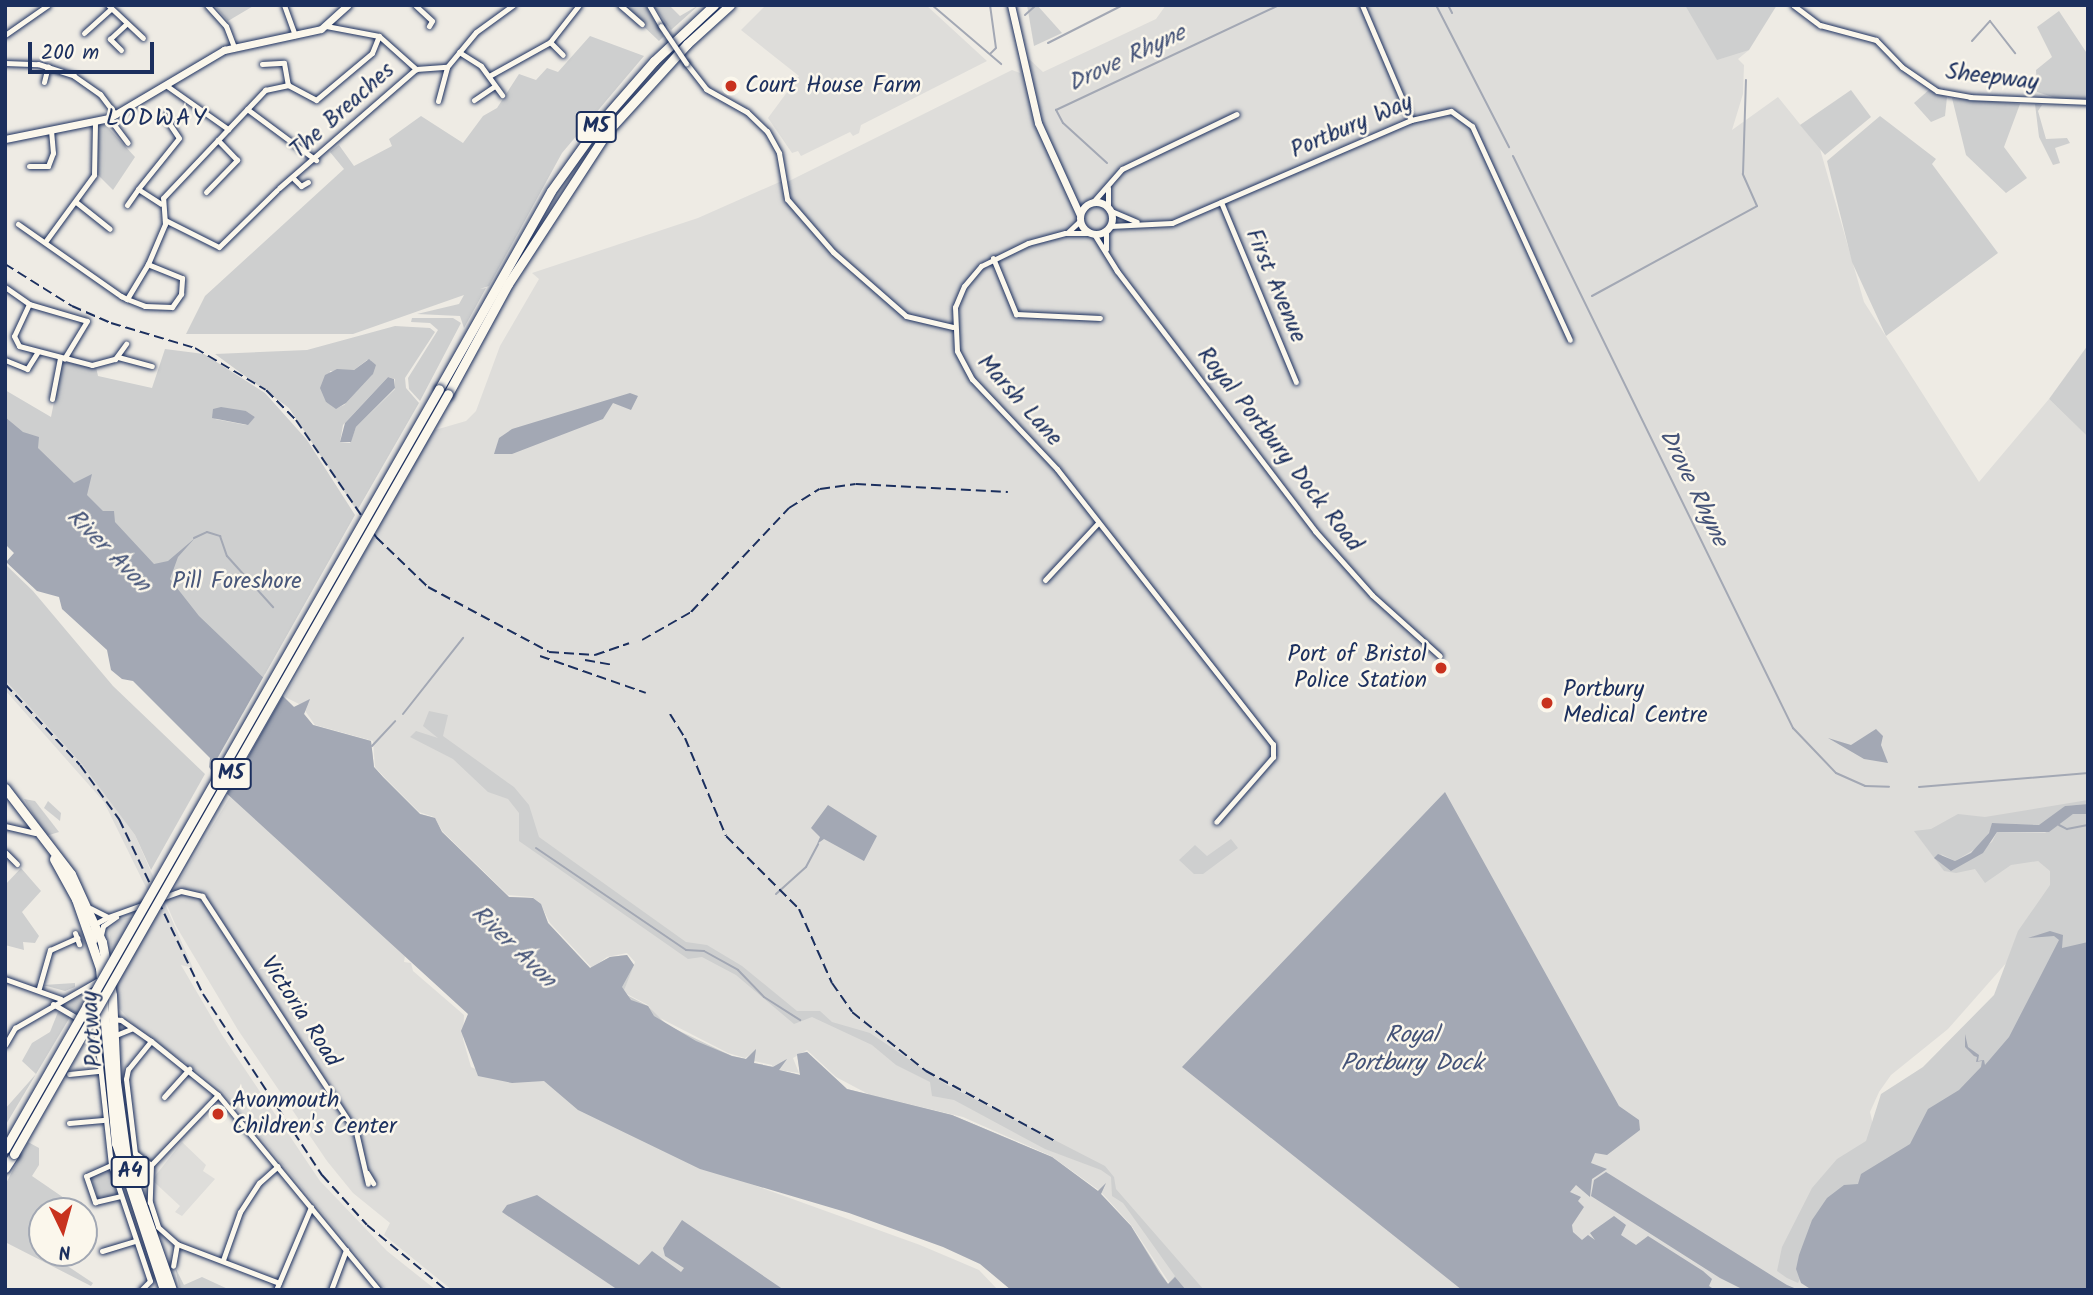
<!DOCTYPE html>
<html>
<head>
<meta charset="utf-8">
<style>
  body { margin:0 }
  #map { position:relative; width:2093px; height:1295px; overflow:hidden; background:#eeebe4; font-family:Kalam,sans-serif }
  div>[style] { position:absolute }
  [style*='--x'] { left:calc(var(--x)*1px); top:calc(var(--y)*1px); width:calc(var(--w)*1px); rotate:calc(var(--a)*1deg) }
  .built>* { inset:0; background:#deddda }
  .green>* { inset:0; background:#cecfcf }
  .water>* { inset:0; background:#a3a8b4 }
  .pier>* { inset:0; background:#eeebe4 }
  .stream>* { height:2px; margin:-1px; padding:0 1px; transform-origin:1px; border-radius:1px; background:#a3a8b4 }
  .roads { filter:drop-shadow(0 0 2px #1b2f5e) drop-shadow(0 0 2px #1b2f5e) }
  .street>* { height:5px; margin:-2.5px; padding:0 2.5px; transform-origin:2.5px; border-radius:2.5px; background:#fbf7ec }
  .secondary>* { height:7px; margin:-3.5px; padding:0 3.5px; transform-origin:3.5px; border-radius:3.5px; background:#fbf7ec }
  .secondary>.ring { margin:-3.5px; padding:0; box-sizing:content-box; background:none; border:7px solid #fbf7ec; border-radius:50% }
  .highway>* { height:9px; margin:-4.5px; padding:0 4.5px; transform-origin:4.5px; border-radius:4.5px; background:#fbf7ec }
  .rail>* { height:2px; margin-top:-1px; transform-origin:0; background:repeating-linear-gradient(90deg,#1b2f5e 0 10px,transparent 0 15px) }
  .bridges { filter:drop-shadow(0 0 2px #1b2f5e) drop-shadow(0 0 2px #1b2f5e) }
  .street-bridge>* { height:5px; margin:-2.5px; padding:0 2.5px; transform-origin:2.5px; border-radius:2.5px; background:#fbf7ec }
  .highway-bridge>* { height:9px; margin:-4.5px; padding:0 4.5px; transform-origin:4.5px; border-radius:4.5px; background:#fbf7ec }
  .dots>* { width:19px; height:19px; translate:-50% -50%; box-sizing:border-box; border:4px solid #fbf7ec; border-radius:50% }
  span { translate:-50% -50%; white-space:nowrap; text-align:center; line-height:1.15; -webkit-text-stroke:5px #fbf7ec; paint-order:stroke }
  .shield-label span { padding:2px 5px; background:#fbf7ec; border:2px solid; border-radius:5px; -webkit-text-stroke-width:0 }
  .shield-label { font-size:21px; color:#1b2f5e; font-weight:700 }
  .street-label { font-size:23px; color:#1b2f5e }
  .poi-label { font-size:23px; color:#1b2f5e }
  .left { translate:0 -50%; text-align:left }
  .right { translate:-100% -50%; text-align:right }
  .park-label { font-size:23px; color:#48577a }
  .water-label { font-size:24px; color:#445378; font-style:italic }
  .neighbourhood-label { font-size:24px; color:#1b2f5e; letter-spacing:2px }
  .frame { position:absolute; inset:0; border:7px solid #1b2f5e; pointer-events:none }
  .north { position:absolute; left:28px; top:1197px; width:70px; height:70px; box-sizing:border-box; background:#fbf7ec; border:2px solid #a1a7b3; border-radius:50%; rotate:175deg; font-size:19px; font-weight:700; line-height:28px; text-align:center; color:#1b2f5e }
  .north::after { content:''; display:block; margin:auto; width:24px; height:32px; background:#c8321e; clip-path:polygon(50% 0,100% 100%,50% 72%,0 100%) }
  .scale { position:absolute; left:28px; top:42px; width:126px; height:32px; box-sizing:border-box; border:4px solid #1b2f5e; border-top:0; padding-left:9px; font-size:21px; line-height:24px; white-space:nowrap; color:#1b2f5e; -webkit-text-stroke:5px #fbf7ec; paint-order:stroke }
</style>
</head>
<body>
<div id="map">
  <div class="built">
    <div style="clip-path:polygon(766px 5px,926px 5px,987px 61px,861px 125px,859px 133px,853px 136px,850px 132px,801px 156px,798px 151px,792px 153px,768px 118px,799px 76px,741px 30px)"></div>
    <div style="clip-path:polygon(1166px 5px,1714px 5px,1749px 50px,1738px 59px,1744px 65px,1743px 94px,1732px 130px,1778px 97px,1820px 149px,1864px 302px,1979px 482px,2049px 399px,2088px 437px,2088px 818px,2061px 821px,2021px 854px,2058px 869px,2046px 918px,1948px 1029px,1891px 1075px,1879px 1092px,1870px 1112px,1876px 1138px,1799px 1279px,1814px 1290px,1174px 1290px,1131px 1225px,1100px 1191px,1051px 1156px,963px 1117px,870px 1095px,836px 1077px,807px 1050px,793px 1058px,799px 1073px,772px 1069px,772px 1065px,754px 1061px,753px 1053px,745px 1058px,728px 1053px,656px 1016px,648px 1005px,623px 992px,635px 962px,627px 953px,607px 957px,592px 968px,550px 923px,540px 903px,532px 897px,508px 895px,443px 832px,434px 817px,419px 812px,386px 779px,375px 767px,373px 741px,315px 725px,301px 705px,285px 697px,428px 437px,435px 430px,466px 421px,476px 411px,500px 346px,539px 279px,532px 273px,698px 218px,784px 180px,785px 183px,1012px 70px,1020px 73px,1019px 64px,1029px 59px,1043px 72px,1156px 19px)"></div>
    <div style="clip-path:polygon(5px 680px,81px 762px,135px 835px,193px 968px,181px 965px,222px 1035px,320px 1181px,387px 1251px,436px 1290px,386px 1290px,221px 1089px,136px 1027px,119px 1008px,109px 929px,121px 919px,158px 912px,104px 802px,5px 690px)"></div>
    <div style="clip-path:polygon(230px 797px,241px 801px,265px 827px,275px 827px,405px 956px,404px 962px,411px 963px,413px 971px,464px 1015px,463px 1039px,471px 1067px,494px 1077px,538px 1075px,695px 1164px,920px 1245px,979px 1270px,998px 1290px,452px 1290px,384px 1235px,390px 1223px,353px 1193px,327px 1161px,238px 1030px,176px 926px,166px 903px)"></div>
    <div style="clip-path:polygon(182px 1142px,206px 1165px,203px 1171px,215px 1179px,182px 1216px,175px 1212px,180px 1206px,152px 1180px)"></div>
  </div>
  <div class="green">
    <div style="clip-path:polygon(214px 5px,255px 5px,228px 21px)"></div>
    <div style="clip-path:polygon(621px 5px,645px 5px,664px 36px,659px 41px)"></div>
    <div style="clip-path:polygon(653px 5px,669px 5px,680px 16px,699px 5px,671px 30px)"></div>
    <div style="clip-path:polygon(1027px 5px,1037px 5px,1062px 33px,1034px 46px)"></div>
    <div style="clip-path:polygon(1685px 5px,1777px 5px,1749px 50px,1717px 60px)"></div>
    <div style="clip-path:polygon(2059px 11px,2088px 55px,2088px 100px,2065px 101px,2037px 92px,2036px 70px,2052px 57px,2037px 27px)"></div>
    <div style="clip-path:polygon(590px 36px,644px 56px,562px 153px,489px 286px,480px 289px,486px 288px,464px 328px,460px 316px,417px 314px,459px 304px,464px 295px,353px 334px,186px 334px,205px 296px,344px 169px,330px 152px,339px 145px,354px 166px,392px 146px,389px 139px,421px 116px,463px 143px,483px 116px,497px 108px,519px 74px,536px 80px,547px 68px,558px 72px)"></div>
    <div style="clip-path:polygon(1930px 89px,1947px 97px,1945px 116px,1931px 122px,1914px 103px)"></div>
    <div style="clip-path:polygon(1851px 90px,1871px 117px,1825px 155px,1800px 125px)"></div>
    <div style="clip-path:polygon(1952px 98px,2020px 104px,2004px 147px,2027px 178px,2006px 193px,1966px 155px)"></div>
    <div style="clip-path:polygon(2035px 104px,2042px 105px,2038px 111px,2046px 139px,2067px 138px,2070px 143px,2055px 148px,2060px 163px,2053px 165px,2039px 137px)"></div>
    <div style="clip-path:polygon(1880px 116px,1936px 159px,1932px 164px,1998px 253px,1886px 336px,1852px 262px,1827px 161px)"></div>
    <div style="clip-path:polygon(103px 122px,135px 157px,113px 190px,98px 175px,98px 125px)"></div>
    <div style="clip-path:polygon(412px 318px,453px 318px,461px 323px,420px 401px,409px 389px,408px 378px,438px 330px,430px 323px,411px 322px)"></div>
    <div style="clip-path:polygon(evenodd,395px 326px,430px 328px,435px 332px,405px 378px,406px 388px,419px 403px,357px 511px,289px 408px,215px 354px,307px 350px,395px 326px,367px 360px,371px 360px,372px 375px,344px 405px,337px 408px,326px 402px,330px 371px,354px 370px,367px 360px,395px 326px,388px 377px,395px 379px,395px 389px,356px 427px,350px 443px,340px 442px,343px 425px,388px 377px)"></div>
    <div style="clip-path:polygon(2088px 345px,2088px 437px,2049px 399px)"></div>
    <div style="clip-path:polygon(evenodd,165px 349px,204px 354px,265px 393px,307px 440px,355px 515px,264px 676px,294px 707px,310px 699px,304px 714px,313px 725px,371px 741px,374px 767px,383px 777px,420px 814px,435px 818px,442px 832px,509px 897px,533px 898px,541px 904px,548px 923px,590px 968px,610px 957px,627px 955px,634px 965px,623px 993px,648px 1006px,667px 1025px,732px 1056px,746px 1059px,756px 1049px,754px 1063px,773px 1067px,787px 1059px,779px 1070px,800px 1075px,797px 1054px,807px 1052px,847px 1089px,952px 1115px,1052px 1157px,1098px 1191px,1106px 1183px,1101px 1194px,1131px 1226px,1168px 1284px,1175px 1276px,1123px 1203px,1112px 1196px,1111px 1177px,1101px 1170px,1045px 1149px,954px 1100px,932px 1096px,930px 1082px,896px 1065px,872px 1045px,812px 1017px,794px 1024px,736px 975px,702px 957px,688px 959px,519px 841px,519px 813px,508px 799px,488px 792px,453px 759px,410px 737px,416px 731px,438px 738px,423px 726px,429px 711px,448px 715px,443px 736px,514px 787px,529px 805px,539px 837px,686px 942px,707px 945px,742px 966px,797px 1011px,820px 1011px,832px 1022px,870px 1033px,947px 1085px,1105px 1166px,1114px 1177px,1116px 1189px,1204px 1290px,1132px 1290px,698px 1066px,175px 628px,168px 563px,142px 574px,5px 451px,5px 390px,51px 417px,62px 362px,96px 367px,98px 376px,152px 388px,165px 349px,231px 411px,246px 411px,255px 417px,246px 425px,215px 419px,231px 411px)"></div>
    <div style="clip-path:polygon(5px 564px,33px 591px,113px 686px,205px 774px,151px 870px,135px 835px,81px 763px,5px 680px)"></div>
    <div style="clip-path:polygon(24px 799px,35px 801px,59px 832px,46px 836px)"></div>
    <div style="clip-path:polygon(2088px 800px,2088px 804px,2065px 806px,2041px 825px,1995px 823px,1980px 846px,1955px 861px,1941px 854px,1951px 871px,1992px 842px,1997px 832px,2045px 833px,2073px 814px,2088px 814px,2088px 1218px,1800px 1279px,1798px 1283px,1787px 1278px,1777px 1271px,1782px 1247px,1812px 1188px,1837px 1159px,1866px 1141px,1881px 1094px,1923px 1067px,1994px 995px,2018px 931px,2050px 885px,2050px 871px,2038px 861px,2011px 865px,1985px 883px,1975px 869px,1956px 873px,1944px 871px,1914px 831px,1931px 829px,1958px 814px,1985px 817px)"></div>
    <div style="clip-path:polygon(48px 801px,61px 813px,60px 821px,44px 808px)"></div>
    <div style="clip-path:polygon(1231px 839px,1238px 848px,1203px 874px,1194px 874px,1179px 860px,1195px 845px,1207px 856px)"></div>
    <div style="clip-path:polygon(21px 868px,41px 891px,22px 912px,39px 936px,35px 943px,23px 942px,24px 950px,5px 945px,5px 885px)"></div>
    <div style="clip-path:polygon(97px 982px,103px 1047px,101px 1049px,97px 1024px,61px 1005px)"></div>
    <div style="clip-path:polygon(75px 983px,75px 987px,65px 991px,43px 985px)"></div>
    <div style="clip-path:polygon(58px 1012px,70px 1017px,5px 1126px,5px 1109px,36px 1074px,22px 1061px,32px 1043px,50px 1032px)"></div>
    <div style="clip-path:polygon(28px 1142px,39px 1148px,39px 1165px,32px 1176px,67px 1200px,71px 1211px,42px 1211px,42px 1253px,72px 1253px,66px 1265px,93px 1283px,91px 1286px,5px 1242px,5px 1185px)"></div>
    <div style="clip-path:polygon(109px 1167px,117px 1194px,98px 1200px,90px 1173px)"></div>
    <div style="clip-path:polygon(175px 1267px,184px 1285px,202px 1277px,230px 1290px,180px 1290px)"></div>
  </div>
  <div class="water">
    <div style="clip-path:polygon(369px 359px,376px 365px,373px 374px,346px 403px,336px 409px,326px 402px,320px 388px,325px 375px,337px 369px,354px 370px)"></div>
    <div style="clip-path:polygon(388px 377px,394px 379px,395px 388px,356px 427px,351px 442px,340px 442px,345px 423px)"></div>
    <div style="clip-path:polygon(630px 393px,638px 396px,631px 410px,613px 403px,603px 419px,512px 454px,494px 454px,499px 438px,512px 429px)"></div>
    <div style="clip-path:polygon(221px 407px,246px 411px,255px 417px,248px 425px,212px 418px,213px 409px)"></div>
    <div style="clip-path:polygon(5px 417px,23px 432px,39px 437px,38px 448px,74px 483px,92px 474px,87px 495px,103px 511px,114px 511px,115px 522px,154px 564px,168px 561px,195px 538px,178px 557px,170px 579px,199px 616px,294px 707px,310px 699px,304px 714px,313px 725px,371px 741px,374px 767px,383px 777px,420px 814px,435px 818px,442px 832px,509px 897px,533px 898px,541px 904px,548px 923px,590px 968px,610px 957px,627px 955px,634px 965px,622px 987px,631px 1000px,648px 1006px,654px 1016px,696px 1041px,732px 1056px,746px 1059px,756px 1049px,754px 1063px,773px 1067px,787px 1059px,779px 1070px,800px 1075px,797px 1054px,807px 1052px,847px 1089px,952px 1115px,1052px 1157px,1098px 1191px,1106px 1183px,1101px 1194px,1131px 1226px,1159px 1272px,1168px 1284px,1175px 1277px,1186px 1290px,1011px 1290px,980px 1264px,943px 1247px,849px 1213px,700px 1169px,578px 1110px,544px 1081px,512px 1083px,478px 1076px,461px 1031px,468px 1014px,225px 792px,209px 767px,210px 758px,133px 681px,122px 679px,111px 670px,107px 650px,62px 609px,59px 597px,37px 591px,6px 562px,14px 553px,5px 544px)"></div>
    <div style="clip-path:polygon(1876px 729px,1883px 736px,1881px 745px,1888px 763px,1864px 759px,1828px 738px,1851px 745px)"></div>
    <div style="clip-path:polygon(1445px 792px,1619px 1106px,1639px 1120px,1640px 1130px,1607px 1155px,1595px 1153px,1591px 1163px,1607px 1169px,1592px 1179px,1590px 1197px,1576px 1185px,1570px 1192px,1581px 1197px,1578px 1201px,1584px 1207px,1572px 1225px,1573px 1232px,1582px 1240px,1588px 1235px,1595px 1240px,1590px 1233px,1614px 1216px,1626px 1225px,1621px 1235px,1636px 1245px,1648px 1236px,1703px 1271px,1712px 1279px,1709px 1286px,1715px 1290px,1462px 1290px,1182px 1067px)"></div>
    <div style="clip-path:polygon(2088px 804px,2088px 814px,2073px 814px,2049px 832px,1997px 832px,1983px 853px,1951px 871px,1934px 858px,1938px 854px,1955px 861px,1971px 853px,1989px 833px,1992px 823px,2039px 825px,2065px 806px)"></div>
    <div style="clip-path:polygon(828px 805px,877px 836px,864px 861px,824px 839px,817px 844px,820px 837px,811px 828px)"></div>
    <div style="clip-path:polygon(2050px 931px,2063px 935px,2062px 948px,2088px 942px,2088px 1290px,1812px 1290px,1801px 1283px,1796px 1269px,1799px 1255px,1812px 1220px,1827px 1198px,1844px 1185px,1858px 1184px,1861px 1174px,1910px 1144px,1928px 1109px,1959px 1090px,1981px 1067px,1982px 1061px,1976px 1062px,1977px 1057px,1974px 1056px,1965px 1047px,1965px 1034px,1968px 1047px,1979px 1055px,1978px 1061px,1984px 1060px,1985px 1065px,2009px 1037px,2059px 940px,2054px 936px,2028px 938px)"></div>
    <div style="clip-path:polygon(1606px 1172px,1787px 1285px,1799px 1290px,1744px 1290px,1720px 1278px,1591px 1196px,1594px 1180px)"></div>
    <div style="clip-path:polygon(537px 1195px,639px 1265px,652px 1251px,681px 1272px,684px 1268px,665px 1256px,663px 1248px,682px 1220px,784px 1290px,618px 1290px,502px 1212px,507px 1205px)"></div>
  </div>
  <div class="pier">
    <div style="clip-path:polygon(265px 674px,285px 692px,225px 797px,209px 773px)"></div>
  </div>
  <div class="stream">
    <div style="--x:932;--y:5;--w:91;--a:40.5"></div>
    <div style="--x:990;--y:5;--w:43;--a:82.1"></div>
    <div style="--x:996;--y:48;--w:8;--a:135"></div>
    <div style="--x:1436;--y:5;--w:160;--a:62.8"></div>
    <div style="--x:1448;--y:5;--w:9;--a:63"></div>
    <div style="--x:1025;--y:15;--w:15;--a:-42"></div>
    <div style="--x:1972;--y:41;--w:27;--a:-48"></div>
    <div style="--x:1990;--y:21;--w:41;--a:52"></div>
    <div style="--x:1048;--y:43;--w:84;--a:-26.9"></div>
    <div style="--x:1513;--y:156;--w:637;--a:63.92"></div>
    <div style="--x:1793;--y:728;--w:62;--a:46.3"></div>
    <div style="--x:1836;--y:773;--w:32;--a:24"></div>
    <div style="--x:1865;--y:786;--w:24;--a:2"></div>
    <div style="--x:1107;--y:163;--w:59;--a:-137.7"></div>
    <div style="--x:1063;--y:123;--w:15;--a:-118"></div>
    <div style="--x:1056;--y:110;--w:246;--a:-25.2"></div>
    <div style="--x:1592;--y:296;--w:188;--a:-28.6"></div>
    <div style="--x:1757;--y:206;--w:35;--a:-114"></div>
    <div style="--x:1743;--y:174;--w:94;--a:-88.2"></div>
    <div style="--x:194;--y:538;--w:14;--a:-25"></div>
    <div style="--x:207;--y:532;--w:14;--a:17"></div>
    <div style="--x:220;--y:536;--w:21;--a:71"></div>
    <div style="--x:227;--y:556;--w:69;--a:48"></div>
    <div style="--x:403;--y:714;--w:97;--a:-51.7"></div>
    <div style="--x:372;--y:746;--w:34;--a:-47"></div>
    <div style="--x:1919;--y:787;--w:170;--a:-4.7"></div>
    <div style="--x:2059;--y:825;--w:9;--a:27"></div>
    <div style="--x:2067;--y:829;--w:21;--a:-11"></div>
    <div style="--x:536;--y:848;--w:181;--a:34.2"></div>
    <div style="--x:686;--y:950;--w:18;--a:3"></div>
    <div style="--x:704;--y:951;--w:39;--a:29"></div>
    <div style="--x:738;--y:970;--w:37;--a:46"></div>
    <div style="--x:764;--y:997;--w:43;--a:32.6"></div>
    <div style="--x:776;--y:894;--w:40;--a:-42"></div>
    <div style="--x:806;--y:867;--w:26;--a:-62"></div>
  </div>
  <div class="roads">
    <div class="street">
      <div style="--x:108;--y:5;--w:48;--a:43.3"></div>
      <div style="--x:207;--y:5;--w:28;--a:48"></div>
      <div style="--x:226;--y:26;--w:22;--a:69"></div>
      <div style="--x:284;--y:5;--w:32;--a:70"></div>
      <div style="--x:415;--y:5;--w:23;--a:43"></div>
      <div style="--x:432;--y:21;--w:6;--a:121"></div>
      <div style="--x:620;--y:5;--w:29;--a:41"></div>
      <div style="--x:649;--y:5;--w:24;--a:60"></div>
      <div style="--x:1362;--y:5;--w:125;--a:66.9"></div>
      <div style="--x:1793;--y:5;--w:34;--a:37"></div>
      <div style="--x:1820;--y:25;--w:58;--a:15"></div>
      <div style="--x:1876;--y:40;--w:37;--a:46"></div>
      <div style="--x:1902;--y:67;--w:42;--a:34.4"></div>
      <div style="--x:1937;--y:91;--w:34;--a:10"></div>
      <div style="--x:1970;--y:97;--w:118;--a:2.4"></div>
      <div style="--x:326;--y:26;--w:54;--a:10.7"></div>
      <div style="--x:379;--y:36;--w:50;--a:41.7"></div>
      <div style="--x:84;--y:33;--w:36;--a:-42"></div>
      <div style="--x:5;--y:35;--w:52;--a:-34.9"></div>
      <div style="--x:550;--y:42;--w:18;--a:45"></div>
      <div style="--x:121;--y:50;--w:16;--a:-135"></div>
      <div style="--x:110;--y:39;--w:22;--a:-43"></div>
      <div style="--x:459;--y:52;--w:26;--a:32"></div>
      <div style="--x:481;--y:66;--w:36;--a:54"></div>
      <div style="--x:5;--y:63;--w:33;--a:2"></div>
      <div style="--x:38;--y:64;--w:38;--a:18"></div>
      <div style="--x:74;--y:76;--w:32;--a:35"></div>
      <div style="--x:100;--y:94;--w:26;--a:53"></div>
      <div style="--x:686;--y:63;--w:33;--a:52"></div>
      <div style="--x:706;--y:89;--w:47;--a:29.3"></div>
      <div style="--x:747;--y:112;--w:28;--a:44"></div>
      <div style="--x:767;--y:131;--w:25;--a:61"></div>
      <div style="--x:779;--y:153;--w:47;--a:80.1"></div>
      <div style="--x:787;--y:199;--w:70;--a:49"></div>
      <div style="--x:833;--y:252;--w:97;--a:41.2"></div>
      <div style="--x:906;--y:316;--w:48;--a:13.2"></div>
      <div style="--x:262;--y:64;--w:22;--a:-3"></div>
      <div style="--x:284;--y:63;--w:22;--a:80"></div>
      <div style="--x:416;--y:69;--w:31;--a:-4"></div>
      <div style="--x:447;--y:67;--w:45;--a:-50.4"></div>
      <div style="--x:476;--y:32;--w:46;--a:-36.1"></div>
      <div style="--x:489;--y:76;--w:70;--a:-29.1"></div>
      <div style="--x:550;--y:42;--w:47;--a:-51.9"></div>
      <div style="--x:44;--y:82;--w:16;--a:-76"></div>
      <div style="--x:167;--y:86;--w:75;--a:35.2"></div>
      <div style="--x:474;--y:100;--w:25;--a:-34"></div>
      <div style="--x:438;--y:101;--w:35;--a:-75"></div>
      <div style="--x:247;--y:109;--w:86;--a:36.5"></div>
      <div style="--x:109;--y:118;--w:31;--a:53"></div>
      <div style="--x:29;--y:166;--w:19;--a:0"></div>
      <div style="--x:48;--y:166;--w:14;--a:-69"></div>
      <div style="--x:53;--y:153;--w:22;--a:-95"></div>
      <div style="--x:294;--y:179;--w:10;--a:45"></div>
      <div style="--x:301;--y:186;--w:8;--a:-30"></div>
      <div style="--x:279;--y:188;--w:181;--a:-41"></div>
      <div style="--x:138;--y:189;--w:65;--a:-51.2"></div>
      <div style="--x:179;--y:138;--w:27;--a:-124"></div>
      <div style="--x:206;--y:192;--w:45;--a:-45.9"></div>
      <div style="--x:237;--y:160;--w:28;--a:-134"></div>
      <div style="--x:76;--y:202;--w:43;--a:38.5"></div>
      <div style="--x:1093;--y:202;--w:44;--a:-48.7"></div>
      <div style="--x:1122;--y:169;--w:127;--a:-25.6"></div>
      <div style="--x:1221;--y:202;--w:195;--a:67.4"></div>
      <div style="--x:127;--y:205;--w:19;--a:-55"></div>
      <div style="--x:138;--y:189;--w:27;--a:33"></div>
      <div style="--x:1108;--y:207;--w:19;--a:-90"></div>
      <div style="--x:1109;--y:210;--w:30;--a:23"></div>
      <div style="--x:165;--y:220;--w:60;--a:26.6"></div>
      <div style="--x:219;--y:247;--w:81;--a:-44.5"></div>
      <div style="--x:18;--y:224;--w:126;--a:35"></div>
      <div style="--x:121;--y:296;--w:7;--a:27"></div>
      <div style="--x:127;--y:299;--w:19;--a:21"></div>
      <div style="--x:145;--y:306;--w:27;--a:2"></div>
      <div style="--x:172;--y:307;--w:16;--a:-55"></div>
      <div style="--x:181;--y:294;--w:16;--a:-86"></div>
      <div style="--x:182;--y:278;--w:37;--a:-158"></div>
      <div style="--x:148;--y:264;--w:41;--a:121"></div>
      <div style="--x:1110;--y:226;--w:62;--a:-2.8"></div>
      <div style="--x:1172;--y:223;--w:260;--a:-23.3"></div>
      <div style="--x:1411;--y:120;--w:41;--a:-12.7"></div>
      <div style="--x:1451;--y:111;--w:26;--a:36"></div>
      <div style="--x:1472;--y:126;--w:235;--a:65.4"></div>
      <div style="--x:1106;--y:230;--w:19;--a:90"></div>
      <div style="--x:1068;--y:232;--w:16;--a:-43"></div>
      <div style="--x:1091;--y:233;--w:26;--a:180"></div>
      <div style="--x:1065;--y:233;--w:38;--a:165"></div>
      <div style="--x:1028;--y:243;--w:52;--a:153.9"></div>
      <div style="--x:981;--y:266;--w:26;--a:130"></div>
      <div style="--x:964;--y:286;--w:23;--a:113"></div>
      <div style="--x:955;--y:307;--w:44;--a:87.4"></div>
      <div style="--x:957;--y:351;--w:32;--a:62"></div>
      <div style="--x:972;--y:379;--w:124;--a:46.6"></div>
      <div style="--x:1057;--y:469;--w:350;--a:51.9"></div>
      <div style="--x:1273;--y:744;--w:13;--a:90"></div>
      <div style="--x:1273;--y:757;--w:86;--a:131.2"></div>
      <div style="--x:1094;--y:234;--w:44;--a:58.1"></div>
      <div style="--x:1117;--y:271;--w:327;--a:52.7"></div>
      <div style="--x:1315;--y:531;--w:86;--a:48.3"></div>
      <div style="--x:1372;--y:595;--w:91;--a:41.9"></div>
      <div style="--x:45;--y:242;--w:83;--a:-53.8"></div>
      <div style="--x:94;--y:175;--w:54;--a:-88.9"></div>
      <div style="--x:993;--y:258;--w:61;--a:67.7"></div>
      <div style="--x:1016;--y:314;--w:84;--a:2.7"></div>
      <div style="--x:148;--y:264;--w:43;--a:-67"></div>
      <div style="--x:165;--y:224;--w:26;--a:-94"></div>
      <div style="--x:163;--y:198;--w:149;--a:-46.6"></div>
      <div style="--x:265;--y:90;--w:24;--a:-12"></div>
      <div style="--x:288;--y:85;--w:32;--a:28"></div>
      <div style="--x:316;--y:100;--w:73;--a:-40"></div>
      <div style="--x:372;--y:53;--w:18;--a:-68"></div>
      <div style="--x:5;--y:287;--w:29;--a:35"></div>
      <div style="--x:29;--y:304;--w:60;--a:16.3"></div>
      <div style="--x:87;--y:321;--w:44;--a:121.2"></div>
      <div style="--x:29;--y:304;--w:35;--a:115"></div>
      <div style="--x:14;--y:336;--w:11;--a:63"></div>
      <div style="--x:19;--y:346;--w:75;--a:14.6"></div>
      <div style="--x:92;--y:365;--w:24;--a:-15"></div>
      <div style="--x:115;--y:359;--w:19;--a:-54"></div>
      <div style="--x:118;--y:357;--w:35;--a:15"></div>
      <div style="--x:5;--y:360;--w:24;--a:22"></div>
      <div style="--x:27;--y:369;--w:19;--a:-58"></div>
      <div style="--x:52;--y:399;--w:42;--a:-79"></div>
      <div style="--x:1045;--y:580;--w:78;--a:-47.1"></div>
      <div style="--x:5;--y:826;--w:31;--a:13"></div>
      <div style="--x:5;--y:852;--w:17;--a:45"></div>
      <div style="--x:90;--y:908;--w:20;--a:27"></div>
      <div style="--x:75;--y:933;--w:12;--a:70"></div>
      <div style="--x:101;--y:935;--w:9;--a:-77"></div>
      <div style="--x:103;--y:926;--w:16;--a:-35"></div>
      <div style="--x:94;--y:941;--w:16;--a:-94"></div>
      <div style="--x:93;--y:925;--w:17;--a:-28"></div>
      <div style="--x:108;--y:917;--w:77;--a:-19.6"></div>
      <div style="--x:181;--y:891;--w:22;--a:13"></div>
      <div style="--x:202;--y:896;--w:282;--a:56.9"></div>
      <div style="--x:356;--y:1132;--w:53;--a:77"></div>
      <div style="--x:5;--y:979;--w:59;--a:19.7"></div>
      <div style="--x:39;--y:988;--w:40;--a:-74"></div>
      <div style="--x:50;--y:950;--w:30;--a:-24"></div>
      <div style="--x:53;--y:1004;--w:50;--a:30.2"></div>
      <div style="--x:96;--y:1029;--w:137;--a:83.7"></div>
      <div style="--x:111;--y:1165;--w:122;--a:71.4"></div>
      <div style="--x:150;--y:1281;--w:13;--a:135"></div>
      <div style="--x:112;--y:1019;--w:9;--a:6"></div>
      <div style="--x:121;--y:1020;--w:37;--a:35"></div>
      <div style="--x:151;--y:1041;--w:86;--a:38.9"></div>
      <div style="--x:218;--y:1095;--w:253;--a:50.5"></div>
      <div style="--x:116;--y:1035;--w:16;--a:-22"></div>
      <div style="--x:151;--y:1041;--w:36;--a:129"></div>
      <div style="--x:128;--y:1069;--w:10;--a:101"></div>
      <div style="--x:126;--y:1079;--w:75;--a:83.1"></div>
      <div style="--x:135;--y:1153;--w:20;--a:37"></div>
      <div style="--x:151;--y:1165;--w:37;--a:92"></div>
      <div style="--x:150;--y:1202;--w:26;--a:72"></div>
      <div style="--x:158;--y:1227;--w:25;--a:42"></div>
      <div style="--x:177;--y:1244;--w:22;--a:100"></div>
      <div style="--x:5;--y:1045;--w:20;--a:-60"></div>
      <div style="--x:15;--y:1028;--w:100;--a:-29.9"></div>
      <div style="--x:69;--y:1074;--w:29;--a:-6"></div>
      <div style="--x:164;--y:1097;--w:38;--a:-48"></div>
      <div style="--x:69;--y:1123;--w:34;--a:-5"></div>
      <div style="--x:111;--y:1165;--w:27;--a:156"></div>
      <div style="--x:86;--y:1176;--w:28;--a:71"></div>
      <div style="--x:95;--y:1202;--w:26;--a:-13"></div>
      <div style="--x:151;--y:1165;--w:97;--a:-46.3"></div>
      <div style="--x:367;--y:1173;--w:12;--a:59"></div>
      <div style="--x:177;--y:1244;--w:109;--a:20.9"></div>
      <div style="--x:102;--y:1251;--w:34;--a:-17"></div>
      <div style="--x:223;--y:1260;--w:51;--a:-70.5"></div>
      <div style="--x:240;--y:1212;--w:35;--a:-57"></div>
      <div style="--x:259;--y:1183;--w:25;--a:-42"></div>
      <div style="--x:276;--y:1290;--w:90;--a:-67.1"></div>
      <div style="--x:331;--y:1290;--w:43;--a:-69.4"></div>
    </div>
    <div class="secondary">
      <div style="--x:1011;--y:5;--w:121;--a:77.1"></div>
      <div style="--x:1038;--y:123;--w:101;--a:65.5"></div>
      <div style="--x:5;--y:139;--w:106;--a:-11.4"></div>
      <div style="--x:109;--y:118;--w:134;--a:-30.6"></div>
      <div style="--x:224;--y:50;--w:99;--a:-12.2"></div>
      <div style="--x:321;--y:29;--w:36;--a:-42"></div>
      <div class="ring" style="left:1080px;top:202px;width:25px;height:25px"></div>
    </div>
    <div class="highway">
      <div style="--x:439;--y:389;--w:227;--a:-60.5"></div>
      <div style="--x:551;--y:191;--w:82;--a:-54.4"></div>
      <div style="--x:599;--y:124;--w:84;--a:-48.9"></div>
      <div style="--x:654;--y:61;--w:82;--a:-43"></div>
      <div style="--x:448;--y:394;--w:125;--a:-61.4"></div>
      <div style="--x:508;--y:284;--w:181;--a:-56.9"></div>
      <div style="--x:607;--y:132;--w:119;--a:-47.7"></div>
      <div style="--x:687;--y:44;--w:58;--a:-42.2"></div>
      <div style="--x:5;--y:788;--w:108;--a:52.5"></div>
      <div style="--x:71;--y:874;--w:75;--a:65.5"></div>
      <div style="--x:102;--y:942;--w:54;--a:79.3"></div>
      <div style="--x:112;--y:995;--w:87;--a:87.4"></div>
      <div style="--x:116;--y:1082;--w:81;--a:82.2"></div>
      <div style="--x:127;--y:1162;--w:136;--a:70.6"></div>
      <div style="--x:54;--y:859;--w:46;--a:61.2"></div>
      <div style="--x:76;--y:899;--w:73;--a:70.8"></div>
      <div style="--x:100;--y:968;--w:176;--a:84.8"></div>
      <div style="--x:116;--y:1143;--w:155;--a:71.9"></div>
      <div style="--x:5;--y:1168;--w:17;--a:-57"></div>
    </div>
  </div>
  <div class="rail">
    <div style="--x:5;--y:264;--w:79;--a:32.1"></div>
    <div style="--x:72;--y:306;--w:43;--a:23.6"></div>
    <div style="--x:111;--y:323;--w:88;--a:16.6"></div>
    <div style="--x:195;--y:348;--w:82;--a:30.6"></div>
    <div style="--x:266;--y:390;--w:42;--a:45"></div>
    <div style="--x:296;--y:420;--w:142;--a:55.6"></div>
    <div style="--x:376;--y:537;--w:72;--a:43.9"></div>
    <div style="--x:428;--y:587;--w:137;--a:28.2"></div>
    <div style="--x:549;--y:652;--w:46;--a:3.7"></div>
    <div style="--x:595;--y:655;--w:36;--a:-19"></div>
    <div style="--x:642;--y:640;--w:56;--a:-29.7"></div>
    <div style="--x:691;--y:612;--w:143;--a:-46.7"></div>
    <div style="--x:789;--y:508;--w:36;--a:-32"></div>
    <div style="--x:820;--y:489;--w:36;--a:-8"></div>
    <div style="--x:856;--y:484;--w:152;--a:3"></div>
    <div style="--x:540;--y:656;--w:112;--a:19.2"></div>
    <div style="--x:585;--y:660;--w:28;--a:10"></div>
    <div style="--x:5;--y:684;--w:110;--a:47.2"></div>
    <div style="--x:80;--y:765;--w:67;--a:54.2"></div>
    <div style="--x:119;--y:819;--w:194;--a:64.4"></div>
    <div style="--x:203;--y:994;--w:217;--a:56.7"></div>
    <div style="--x:322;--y:1175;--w:67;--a:48"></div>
    <div style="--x:367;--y:1225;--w:102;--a:39.4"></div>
    <div style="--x:670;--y:714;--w:28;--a:58"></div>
    <div style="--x:685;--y:738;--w:106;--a:67.3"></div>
    <div style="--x:726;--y:836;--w:103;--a:45"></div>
    <div style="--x:799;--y:909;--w:81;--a:66"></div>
    <div style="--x:832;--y:983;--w:35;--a:55"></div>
    <div style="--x:852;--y:1012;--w:95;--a:38.6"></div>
    <div style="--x:926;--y:1071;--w:149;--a:28.5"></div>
  </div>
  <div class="bridges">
    <div class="street-bridge">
      <div style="--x:661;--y:26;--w:45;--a:56"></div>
    </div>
    <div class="highway-bridge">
      <div style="--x:5;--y:1149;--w:875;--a:-60.27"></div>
      <div style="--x:14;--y:1154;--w:875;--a:-60.27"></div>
    </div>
  </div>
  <div class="dots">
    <div style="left:731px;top:86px;background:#c8321e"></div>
    <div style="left:1441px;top:668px;background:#c8321e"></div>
    <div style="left:1547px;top:703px;background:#c8321e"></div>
    <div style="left:218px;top:1114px;background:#c8321e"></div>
  </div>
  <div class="shield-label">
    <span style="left:596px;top:127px">M5</span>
    <span style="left:231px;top:774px">M5</span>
    <span style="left:130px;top:1172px">A4</span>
  </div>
  <div class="street-label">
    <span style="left:1992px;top:78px;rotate:7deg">Sheepway</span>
    <span style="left:343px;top:111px;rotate:-42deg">The Breaches</span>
    <span style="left:1352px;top:127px;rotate:-23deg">Portbury Way</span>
    <span style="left:1275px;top:286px;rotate:67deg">First Avenue</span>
    <span style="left:1019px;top:401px;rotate:48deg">Marsh Lane</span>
    <span style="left:1279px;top:450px;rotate:52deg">Royal Portbury Dock Road</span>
    <span style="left:300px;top:1012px;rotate:57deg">Victoria Road</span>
    <span style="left:93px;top:1029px;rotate:-94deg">Portway</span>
  </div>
  <div class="poi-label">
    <span class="left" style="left:745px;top:86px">Court House Farm</span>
    <span class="right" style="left:1427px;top:668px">Port of Bristol<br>Police Station</span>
    <span class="left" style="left:1563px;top:703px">Portbury<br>Medical Centre</span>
    <span class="left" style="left:232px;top:1114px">Avonmouth<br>Children's Center</span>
  </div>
  <div class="park-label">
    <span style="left:237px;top:582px">Pill Foreshore</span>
  </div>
  <div class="water-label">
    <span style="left:1127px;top:59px;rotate:-25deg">Drove Rhyne</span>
    <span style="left:1693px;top:488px;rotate:64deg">Drove Rhyne</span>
    <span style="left:108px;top:551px;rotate:45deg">River Avon</span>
    <span style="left:513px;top:947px;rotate:44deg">River Avon</span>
    <span style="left:1412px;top:1050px">Royal<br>Portbury Dock</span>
  </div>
  <div class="neighbourhood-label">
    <span style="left:157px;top:119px">LODWAY</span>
  </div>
  <div class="frame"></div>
  <div class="north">N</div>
  <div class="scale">200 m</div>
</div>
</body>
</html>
